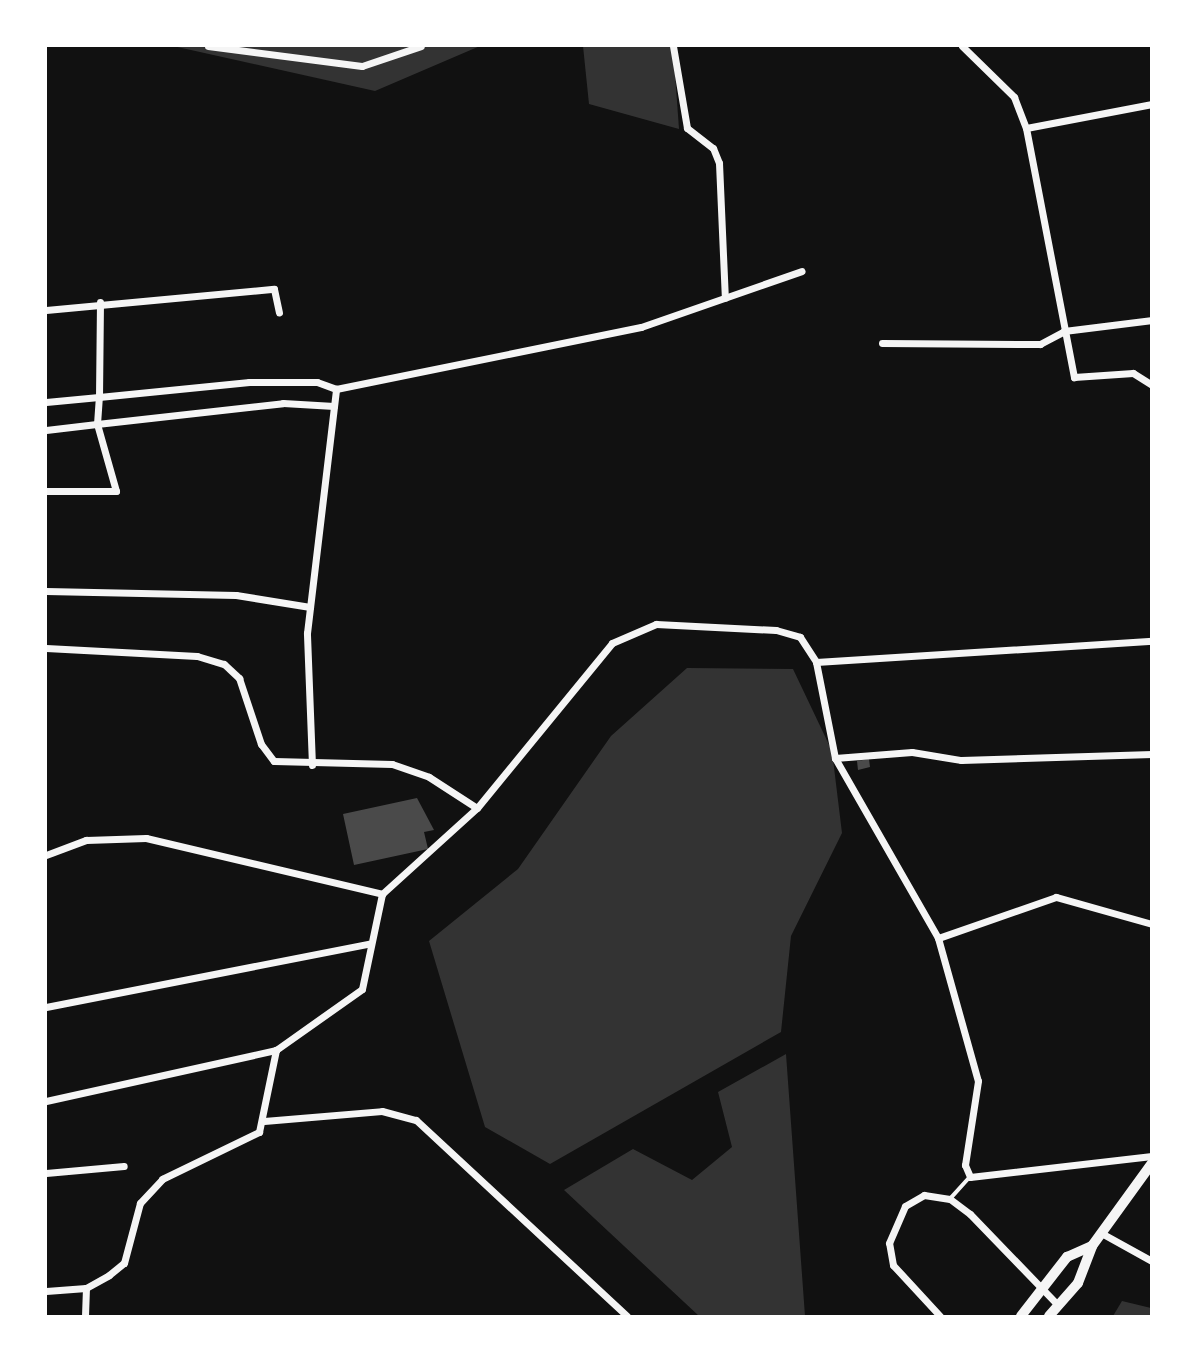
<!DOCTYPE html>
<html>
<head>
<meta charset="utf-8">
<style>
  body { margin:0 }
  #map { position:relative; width:1197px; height:1362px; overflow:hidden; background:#111; font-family:"Exo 2",sans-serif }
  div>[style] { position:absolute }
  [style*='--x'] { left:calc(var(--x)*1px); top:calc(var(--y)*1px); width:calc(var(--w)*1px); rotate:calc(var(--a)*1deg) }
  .water>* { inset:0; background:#333 }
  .building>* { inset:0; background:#4a4a4a }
  .service>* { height:3.5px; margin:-1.75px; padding:0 1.75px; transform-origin:1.75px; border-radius:1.75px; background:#f5f5f5 }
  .minor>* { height:7px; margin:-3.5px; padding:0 3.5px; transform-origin:3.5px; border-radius:3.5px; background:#f5f5f5 }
  .secondary>* { height:10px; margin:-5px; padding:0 5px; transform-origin:5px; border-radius:5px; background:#f5f5f5 }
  span { translate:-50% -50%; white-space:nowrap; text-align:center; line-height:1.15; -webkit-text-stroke:5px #fff; paint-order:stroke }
  .frame { position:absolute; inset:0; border:47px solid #fff; pointer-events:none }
</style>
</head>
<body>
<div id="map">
  <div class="water">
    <div style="clip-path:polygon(173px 46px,480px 46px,375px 91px)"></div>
    <div style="clip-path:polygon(583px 46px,673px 46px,679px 129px,589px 104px)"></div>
    <div style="clip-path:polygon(687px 668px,793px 669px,832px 751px,842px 833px,791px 936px,781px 1032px,550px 1164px,485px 1127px,429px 941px,518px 869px,611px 736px)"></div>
    <div style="clip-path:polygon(786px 1054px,805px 1316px,699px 1316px,564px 1190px,633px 1149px,692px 1180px,732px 1147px,718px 1092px)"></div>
    <div style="clip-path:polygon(1122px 1301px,1151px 1308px,1151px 1316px,1113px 1316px)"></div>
  </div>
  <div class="building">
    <div style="clip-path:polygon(869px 759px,870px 767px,858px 770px,857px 761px)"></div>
    <div style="clip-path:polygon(417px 798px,434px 830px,424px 832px,428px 849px,354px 865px,343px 814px)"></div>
  </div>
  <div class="service">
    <div style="--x:950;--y:1199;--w:30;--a:-48"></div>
  </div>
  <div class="minor">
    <div style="--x:208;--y:46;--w:155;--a:7.4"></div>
    <div style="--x:362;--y:66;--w:62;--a:-18.7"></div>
    <div style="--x:673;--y:46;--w:83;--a:80.3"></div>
    <div style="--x:687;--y:128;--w:33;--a:38"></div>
    <div style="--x:713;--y:148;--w:16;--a:68"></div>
    <div style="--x:719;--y:163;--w:135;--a:87.5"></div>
    <div style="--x:962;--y:46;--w:73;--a:44.4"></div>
    <div style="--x:1014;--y:97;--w:33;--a:69"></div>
    <div style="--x:1152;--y:104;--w:128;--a:169.2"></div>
    <div style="--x:1026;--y:128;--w:254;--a:79.1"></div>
    <div style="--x:1074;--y:377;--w:59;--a:-3.9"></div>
    <div style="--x:1133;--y:373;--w:22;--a:32"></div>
    <div style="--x:46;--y:310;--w:229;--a:-5.3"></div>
    <div style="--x:274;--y:289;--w:24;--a:78"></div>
    <div style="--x:882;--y:343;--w:158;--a:0.4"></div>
    <div style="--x:1040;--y:344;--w:27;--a:-28"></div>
    <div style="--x:1064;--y:331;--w:89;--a:-7.1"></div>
    <div style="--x:46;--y:402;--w:53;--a:-5.4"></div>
    <div style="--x:99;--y:397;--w:95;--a:-89.4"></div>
    <div style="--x:46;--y:430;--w:51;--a:-6.7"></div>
    <div style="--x:97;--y:424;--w:27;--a:-86"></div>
    <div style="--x:99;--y:397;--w:151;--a:-5.7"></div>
    <div style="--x:249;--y:382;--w:68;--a:0"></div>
    <div style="--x:317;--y:382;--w:20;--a:20"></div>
    <div style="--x:46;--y:491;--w:70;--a:0"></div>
    <div style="--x:116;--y:491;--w:70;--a:-105.8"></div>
    <div style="--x:97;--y:424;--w:187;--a:-6.4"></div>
    <div style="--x:283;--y:403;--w:51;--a:3.4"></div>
    <div style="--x:46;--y:591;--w:190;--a:1.2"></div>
    <div style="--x:236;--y:595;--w:75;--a:9.2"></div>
    <div style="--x:46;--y:648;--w:151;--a:3"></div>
    <div style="--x:197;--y:656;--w:28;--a:17"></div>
    <div style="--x:224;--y:664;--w:21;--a:43"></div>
    <div style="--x:239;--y:678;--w:70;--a:71.6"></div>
    <div style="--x:261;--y:744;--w:21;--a:53"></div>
    <div style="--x:274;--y:761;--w:118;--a:1.5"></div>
    <div style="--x:392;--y:764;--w:39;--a:19"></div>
    <div style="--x:429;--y:777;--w:57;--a:32.9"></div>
    <div style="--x:816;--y:662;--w:98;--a:78.8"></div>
    <div style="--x:835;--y:758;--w:207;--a:60.2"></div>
    <div style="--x:835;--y:758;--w:77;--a:-4.5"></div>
    <div style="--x:912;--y:752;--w:50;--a:9.3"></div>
    <div style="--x:961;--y:760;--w:191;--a:-1.8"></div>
    <div style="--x:312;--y:765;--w:132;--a:-92.2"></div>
    <div style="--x:307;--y:633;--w:246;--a:-83.2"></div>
    <div style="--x:336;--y:389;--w:311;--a:-11.5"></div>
    <div style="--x:641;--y:327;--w:170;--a:-19.2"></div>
    <div style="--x:46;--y:855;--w:43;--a:-20.6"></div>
    <div style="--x:86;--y:840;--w:60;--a:-1.9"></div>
    <div style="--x:146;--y:838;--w:243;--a:13.3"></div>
    <div style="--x:1152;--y:924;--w:100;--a:-164.3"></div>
    <div style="--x:1056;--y:897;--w:125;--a:160.8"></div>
    <div style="--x:938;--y:938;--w:148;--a:74.4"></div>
    <div style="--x:978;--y:1081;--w:85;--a:98.8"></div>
    <div style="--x:965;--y:1165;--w:13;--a:67"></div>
    <div style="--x:970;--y:1177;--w:183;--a:-6.6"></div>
    <div style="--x:46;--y:1007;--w:328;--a:-11.1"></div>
    <div style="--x:46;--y:1101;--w:236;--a:-12.5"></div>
    <div style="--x:276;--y:1050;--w:105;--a:-35.3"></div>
    <div style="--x:362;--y:989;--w:97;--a:-78.1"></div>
    <div style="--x:382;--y:894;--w:128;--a:-42.2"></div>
    <div style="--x:477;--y:808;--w:213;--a:-50.7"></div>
    <div style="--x:612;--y:643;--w:48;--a:-23.4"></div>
    <div style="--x:656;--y:624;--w:120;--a:2.9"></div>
    <div style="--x:776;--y:630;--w:25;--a:16"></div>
    <div style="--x:800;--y:637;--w:30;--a:57"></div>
    <div style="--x:816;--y:662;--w:337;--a:-3.6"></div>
    <div style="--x:264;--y:1121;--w:118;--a:-4.8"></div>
    <div style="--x:382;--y:1111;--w:35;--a:15"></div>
    <div style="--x:416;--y:1120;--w:288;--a:42.9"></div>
    <div style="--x:46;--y:1173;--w:78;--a:-5.1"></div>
    <div style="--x:1103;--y:1234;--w:56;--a:28.9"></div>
    <div style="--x:46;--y:1291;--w:40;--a:-4.3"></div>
    <div style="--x:86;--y:1288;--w:26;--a:-29"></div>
    <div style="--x:109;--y:1275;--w:19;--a:-39"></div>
    <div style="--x:124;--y:1263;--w:62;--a:-75.1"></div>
    <div style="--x:140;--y:1203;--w:33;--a:-47"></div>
    <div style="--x:162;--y:1179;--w:108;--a:-25.9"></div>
    <div style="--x:259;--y:1132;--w:84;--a:-78.3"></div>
    <div style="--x:85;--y:1316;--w:28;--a:-88"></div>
    <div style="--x:940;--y:1316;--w:69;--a:-132.7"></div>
    <div style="--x:893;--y:1265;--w:22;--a:-100"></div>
    <div style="--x:889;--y:1243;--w:40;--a:-66.6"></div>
    <div style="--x:905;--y:1206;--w:22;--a:-30"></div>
    <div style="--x:924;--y:1195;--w:26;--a:9"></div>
    <div style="--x:950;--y:1199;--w:25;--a:37"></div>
    <div style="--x:970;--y:1214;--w:127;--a:46"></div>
  </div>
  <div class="secondary">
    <div style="--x:1021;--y:1316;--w:75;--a:-52.1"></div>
    <div style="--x:1067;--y:1257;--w:27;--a:-24"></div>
    <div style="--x:1049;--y:1316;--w:44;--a:-48.7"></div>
    <div style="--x:1078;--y:1283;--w:40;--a:-69"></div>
    <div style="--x:1092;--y:1246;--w:102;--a:-54.1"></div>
  </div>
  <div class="frame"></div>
</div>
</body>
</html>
